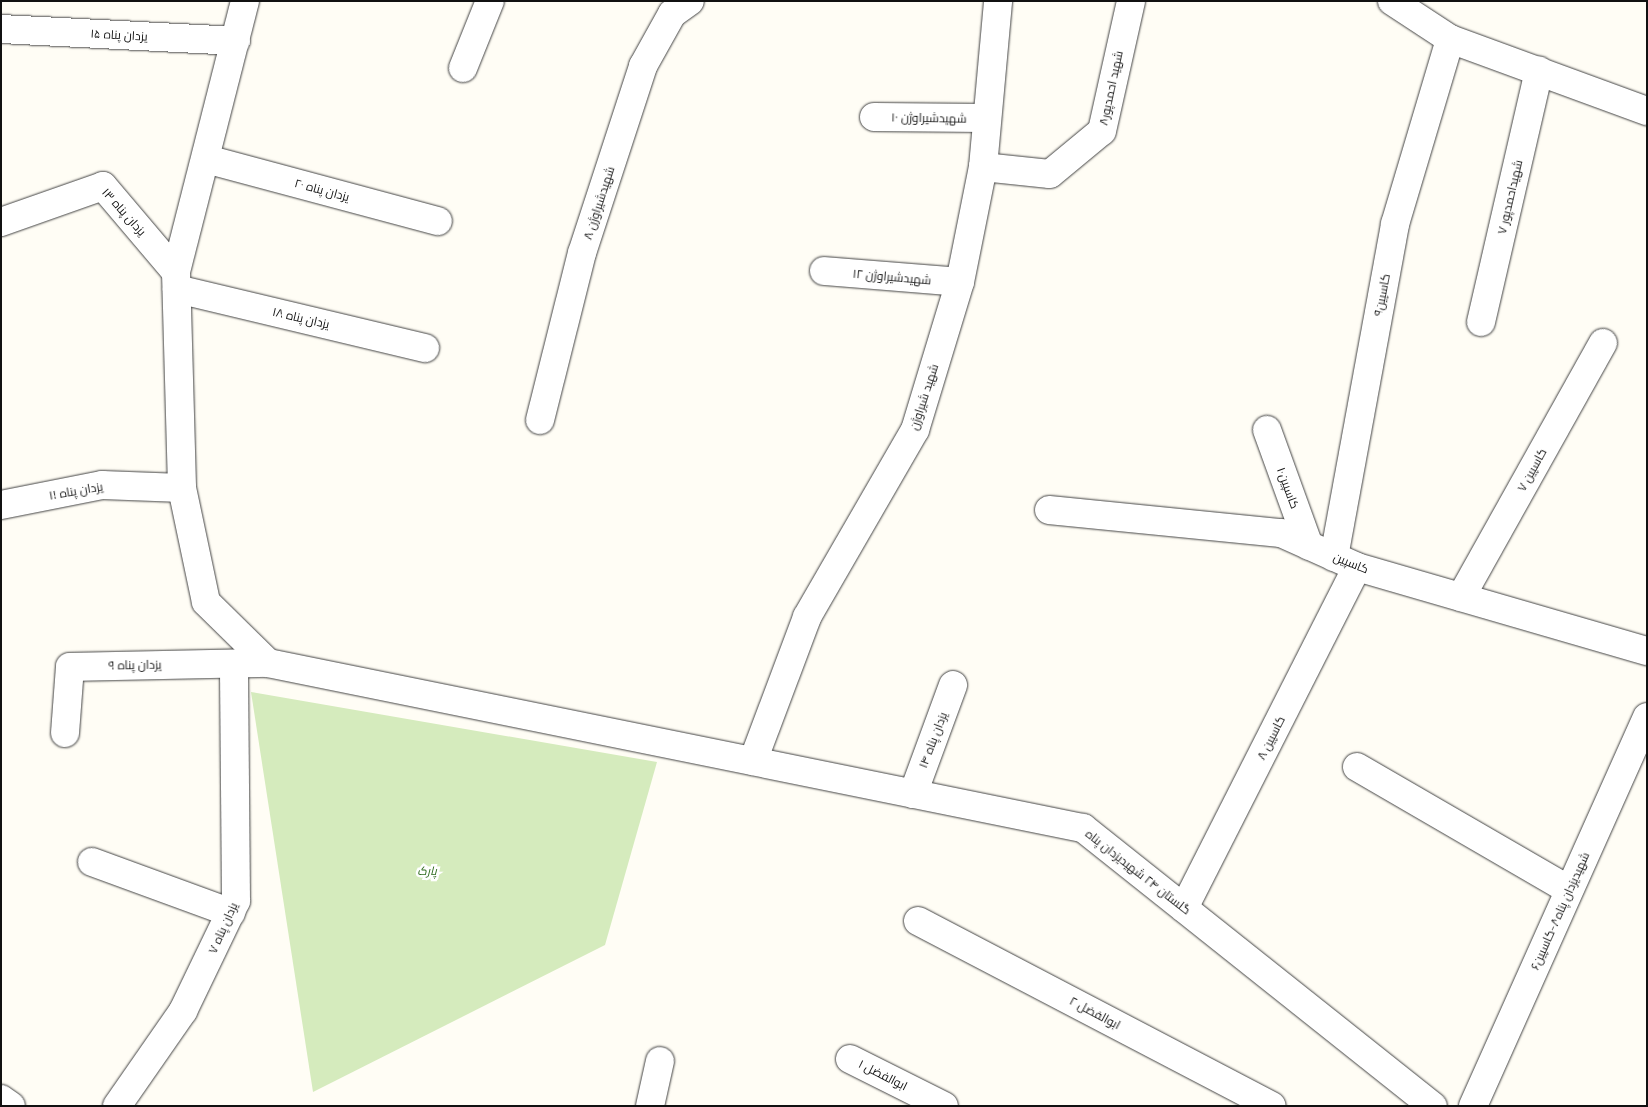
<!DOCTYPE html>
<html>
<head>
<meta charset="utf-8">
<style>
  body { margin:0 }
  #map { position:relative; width:1648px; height:1107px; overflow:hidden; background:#fffdf5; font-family:"Playfair Display",Cairo,serif }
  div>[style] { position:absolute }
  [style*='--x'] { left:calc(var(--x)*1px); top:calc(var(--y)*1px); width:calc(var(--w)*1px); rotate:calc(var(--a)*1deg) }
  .green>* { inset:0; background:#d5ebbd }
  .roads { filter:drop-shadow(0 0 1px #444) drop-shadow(0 0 1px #444) }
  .minor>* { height:28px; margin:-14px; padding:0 14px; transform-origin:14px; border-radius:14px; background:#fff }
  span { translate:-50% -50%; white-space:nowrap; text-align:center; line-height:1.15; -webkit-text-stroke:5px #fff; paint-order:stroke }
  .street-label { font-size:12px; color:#111 }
  .park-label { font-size:12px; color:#2f6b1f; font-style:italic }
  .frame { position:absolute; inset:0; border:2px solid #111; pointer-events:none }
</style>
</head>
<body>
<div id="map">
  <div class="green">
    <div style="clip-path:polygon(251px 692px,657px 762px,605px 945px,313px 1092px)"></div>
  </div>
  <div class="roads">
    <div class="minor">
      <div style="--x:245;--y:1;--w:280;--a:104.3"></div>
      <div style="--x:176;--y:272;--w:216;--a:88.4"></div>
      <div style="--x:182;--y:488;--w:116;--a:78.1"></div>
      <div style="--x:206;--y:602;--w:87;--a:44.5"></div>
      <div style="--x:1392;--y:1;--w:69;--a:33.2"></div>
      <div style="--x:1450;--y:39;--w:210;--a:20.1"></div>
      <div style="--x:1;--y:29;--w:235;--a:2.9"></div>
      <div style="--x:463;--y:68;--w:72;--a:-68.1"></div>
      <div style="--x:874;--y:117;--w:111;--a:0.5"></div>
      <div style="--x:206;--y:159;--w:240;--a:15"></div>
      <div style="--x:983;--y:167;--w:67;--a:6"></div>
      <div style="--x:1050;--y:174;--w:67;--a:-39.6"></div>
      <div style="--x:1102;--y:131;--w:133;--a:-77.4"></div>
      <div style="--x:1;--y:222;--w:108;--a:-19.4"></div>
      <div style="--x:103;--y:186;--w:113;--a:49.7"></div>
      <div style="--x:824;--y:271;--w:136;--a:4.6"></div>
      <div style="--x:177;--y:289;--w:255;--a:13.4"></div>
      <div style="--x:1481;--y:322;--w:258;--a:-77"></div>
      <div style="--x:540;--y:420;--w:172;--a:-75.9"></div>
      <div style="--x:582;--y:253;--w:197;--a:-71.9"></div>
      <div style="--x:643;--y:66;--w:60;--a:-60.9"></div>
      <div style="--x:672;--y:14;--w:22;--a:-36"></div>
      <div style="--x:1267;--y:430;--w:123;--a:70.1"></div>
      <div style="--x:1;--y:505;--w:103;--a:-11.2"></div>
      <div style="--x:102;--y:485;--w:80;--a:2.1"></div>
      <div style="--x:1049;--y:510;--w:233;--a:5.7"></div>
      <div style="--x:1281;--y:533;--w:83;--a:24.1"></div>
      <div style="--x:1357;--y:567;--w:302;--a:16.2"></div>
      <div style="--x:1334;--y:557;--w:339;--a:-79.6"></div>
      <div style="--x:1395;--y:224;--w:193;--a:-73.4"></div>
      <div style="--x:1461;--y:597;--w:291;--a:-60.8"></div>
      <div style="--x:65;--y:733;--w:66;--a:-85.7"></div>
      <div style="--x:70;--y:667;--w:198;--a:-1.2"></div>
      <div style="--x:268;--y:663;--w:832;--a:11.45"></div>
      <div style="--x:1083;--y:828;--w:447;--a:38.5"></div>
      <div style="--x:753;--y:761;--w:154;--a:-69.4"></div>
      <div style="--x:807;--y:617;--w:216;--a:-60"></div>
      <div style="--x:915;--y:430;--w:155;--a:-73.1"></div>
      <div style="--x:960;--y:282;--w:117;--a:-78.7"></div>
      <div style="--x:983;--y:167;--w:167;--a:-84.8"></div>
      <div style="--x:1357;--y:767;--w:245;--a:30.1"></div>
      <div style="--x:913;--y:794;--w:116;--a:-69.8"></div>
      <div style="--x:92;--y:862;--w:148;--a:20.1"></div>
      <div style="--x:1184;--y:908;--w:382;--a:-63.1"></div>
      <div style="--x:918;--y:921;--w:399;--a:27.6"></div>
      <div style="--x:850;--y:1059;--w:105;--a:26.6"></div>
      <div style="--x:1;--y:1099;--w:12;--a:35"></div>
      <div style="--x:117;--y:1106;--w:116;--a:-55.2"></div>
      <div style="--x:183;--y:1011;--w:122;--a:-64.3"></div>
      <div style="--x:236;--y:901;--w:237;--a:-90.5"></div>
      <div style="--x:650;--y:1106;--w:46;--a:-77.5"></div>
      <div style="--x:1473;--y:1106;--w:426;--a:-65.9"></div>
    </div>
  </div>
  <div class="street-label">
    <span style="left:119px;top:35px;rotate:3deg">یزدان پناه ۱۵</span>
    <span style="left:1111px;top:88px;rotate:-78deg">شهید احمدپور۸</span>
    <span style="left:929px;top:118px;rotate:1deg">شهیدشیراوژن ۱۰</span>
    <span style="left:322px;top:190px;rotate:15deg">یزدان پناه ۲۰</span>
    <span style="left:1510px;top:197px;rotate:-77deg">شهیداحمدپور ۷</span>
    <span style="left:599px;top:203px;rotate:-72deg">شهیدشیراوژن ۸</span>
    <span style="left:124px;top:212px;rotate:48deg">یزدان پناه ۱۳</span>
    <span style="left:892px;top:277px;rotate:5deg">شهیدشیراوژن ۱۲</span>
    <span style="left:1382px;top:295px;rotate:-79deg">کاسپین۹</span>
    <span style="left:301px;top:318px;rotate:13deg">یزدان پناه ۱۸</span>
    <span style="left:924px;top:397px;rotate:-72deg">شهید شیراوژن</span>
    <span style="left:1532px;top:470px;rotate:-61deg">کاسپین ۷</span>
    <span style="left:1288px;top:488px;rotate:70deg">کاسپین۱۰</span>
    <span style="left:76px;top:491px;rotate:-10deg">یزدان پناه ۱۱</span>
    <span style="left:1351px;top:563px;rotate:22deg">کاسپین</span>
    <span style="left:135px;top:665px;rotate:-1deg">یزدان پناه ۹</span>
    <span style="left:1271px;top:738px;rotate:-63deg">کاسپین ۸</span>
    <span style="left:933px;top:740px;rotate:-69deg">یزدان پناه ۱۴</span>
    <span style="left:1138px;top:872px;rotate:38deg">گلستان ۲۴ شهیدیزدان پناه</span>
    <span style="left:1560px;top:911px;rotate:-66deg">شهیدیزدان پناه۸-کاسپین۶</span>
    <span style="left:223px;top:928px;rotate:-66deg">یزدان پناه ۷</span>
    <span style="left:1095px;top:1013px;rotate:28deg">ابوالفضل ۲</span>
    <span style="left:883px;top:1075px;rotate:27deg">ابوالفضل ۱</span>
  </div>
  <div class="park-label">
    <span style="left:427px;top:871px">پارک</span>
  </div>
  <div class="frame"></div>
</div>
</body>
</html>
